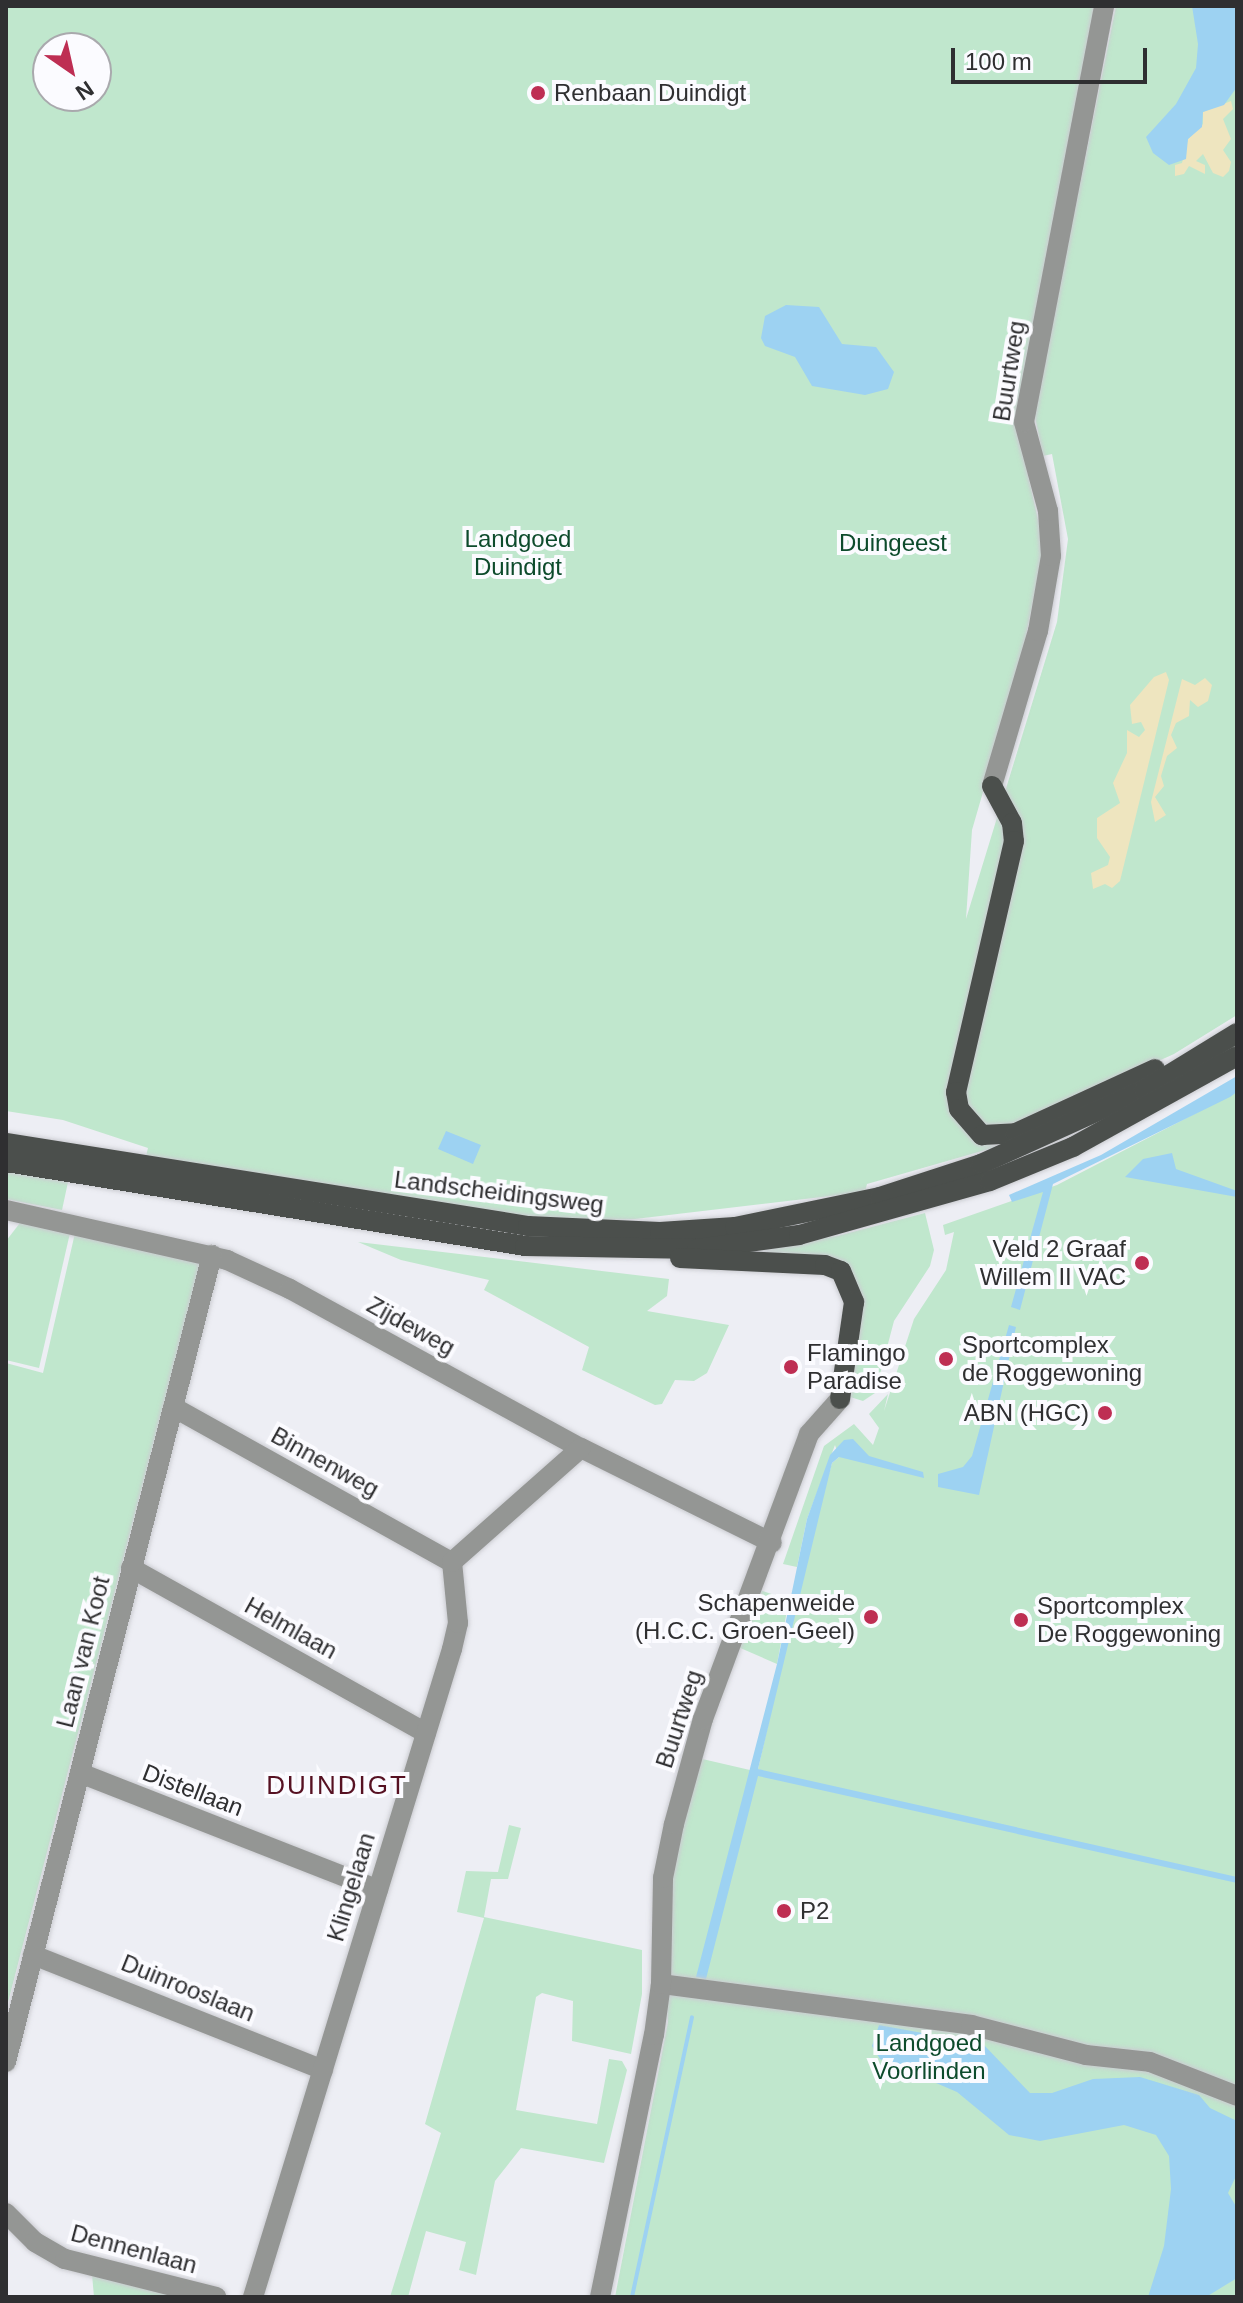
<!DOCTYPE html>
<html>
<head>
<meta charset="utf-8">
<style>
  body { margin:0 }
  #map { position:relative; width:1243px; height:2303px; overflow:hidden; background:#edeef4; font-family:Arial,sans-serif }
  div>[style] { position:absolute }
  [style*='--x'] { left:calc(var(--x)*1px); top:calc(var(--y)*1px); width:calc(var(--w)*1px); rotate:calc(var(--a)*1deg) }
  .green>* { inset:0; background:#c0e7cd }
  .sand>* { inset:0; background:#eee5bf }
  .water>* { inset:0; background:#9dd2f2 }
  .stream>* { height:4px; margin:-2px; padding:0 2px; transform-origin:2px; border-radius:2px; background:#9dd2f2 }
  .roads { filter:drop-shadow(0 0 2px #cbccd1) drop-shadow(0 0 2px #cbccd1) }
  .minor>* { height:20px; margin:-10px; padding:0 10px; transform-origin:10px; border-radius:10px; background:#949694 }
  .major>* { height:20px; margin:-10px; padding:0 10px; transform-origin:10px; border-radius:10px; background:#4b4f4c }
  .dots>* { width:22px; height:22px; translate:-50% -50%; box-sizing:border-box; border:4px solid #fbfbff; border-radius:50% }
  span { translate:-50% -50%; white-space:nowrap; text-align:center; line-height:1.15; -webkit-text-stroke:8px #fbfbff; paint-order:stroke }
  .poi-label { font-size:24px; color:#2f2f31 }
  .left { translate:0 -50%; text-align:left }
  .right { translate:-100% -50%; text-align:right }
  .street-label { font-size:24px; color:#2f2f31 }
  .park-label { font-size:24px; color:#0d4b2c }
  .neighbourhood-label { font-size:26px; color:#561122; letter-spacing:2px }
  .frame { position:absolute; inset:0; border:8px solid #2f2f31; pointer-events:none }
  .north { position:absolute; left:32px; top:32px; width:80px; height:80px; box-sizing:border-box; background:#fbfbff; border:2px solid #a9a9ad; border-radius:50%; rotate:146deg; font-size:22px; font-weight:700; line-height:32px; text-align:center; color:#2f2f31 }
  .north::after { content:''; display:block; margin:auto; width:28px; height:36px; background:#be2e53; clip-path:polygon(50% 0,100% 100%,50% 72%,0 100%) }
  .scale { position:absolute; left:951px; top:48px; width:196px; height:36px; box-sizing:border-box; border:4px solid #2f2f31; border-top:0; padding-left:10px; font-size:24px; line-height:28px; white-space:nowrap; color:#2f2f31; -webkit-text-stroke:6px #fbfbff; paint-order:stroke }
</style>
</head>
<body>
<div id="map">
  <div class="green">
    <div style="clip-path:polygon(evenodd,6px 6px,1094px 6px,1017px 427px,1044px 546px,1021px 661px,972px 830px,966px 919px,1057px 622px,1068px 539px,1052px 454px,1043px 456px,1034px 412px,1116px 6px,1237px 6px,1237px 1015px,1174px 1054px,1034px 1117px,1010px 1143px,867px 1184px,865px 1192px,635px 1219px,548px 1222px,146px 1156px,148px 1148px,63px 1120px,6px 1111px,6px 6px,48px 48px,96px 48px,96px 96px,48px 96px,48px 48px)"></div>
    <div style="clip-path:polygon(1237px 1092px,1237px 2297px,615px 2297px,668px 2022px,665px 1974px,672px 1859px,698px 1758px,771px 1775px,758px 1769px,812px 1533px,832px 1463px,839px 1457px,835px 1445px,807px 1519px,797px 1567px,783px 1564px,824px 1446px,854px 1424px,873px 1445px,879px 1428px,869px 1414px,888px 1394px,884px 1411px,914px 1319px,946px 1270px,954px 1232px,945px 1235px,943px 1225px,1057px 1185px)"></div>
    <div style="clip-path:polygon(6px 1171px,68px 1182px,62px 1210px,6px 1199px)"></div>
    <div style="clip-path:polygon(925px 1213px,934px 1250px,930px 1266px,894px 1321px,875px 1393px,863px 1401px,847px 1396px,861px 1303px,852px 1273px,734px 1251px,837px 1236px)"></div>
    <div style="clip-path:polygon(23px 1219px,70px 1233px,39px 1368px,6px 1360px,6px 1241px)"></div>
    <div style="clip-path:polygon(75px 1233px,201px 1260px,6px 2010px,6px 1363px,43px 1373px)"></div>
    <div style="clip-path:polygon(358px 1242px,669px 1279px,667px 1296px,647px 1311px,729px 1325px,707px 1373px,694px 1381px,675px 1380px,662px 1404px,655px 1405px,582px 1370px,589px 1347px,484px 1290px,489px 1280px,401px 1260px)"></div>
    <div style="clip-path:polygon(760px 1590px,789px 1600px,777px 1664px,738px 1647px)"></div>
    <div style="clip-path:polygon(509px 1825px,521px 1828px,508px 1879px,491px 1879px,484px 1917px,642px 1950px,642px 1994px,631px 2054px,572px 2041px,573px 2001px,542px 1993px,536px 1997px,516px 2110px,597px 2124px,609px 2059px,622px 2061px,627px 2070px,604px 2163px,521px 2148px,495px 2181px,476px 2275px,459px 2270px,466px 2242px,426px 2231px,408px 2297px,390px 2297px,441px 2133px,425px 2124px,484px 1918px,457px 1912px,466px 1871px,498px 1872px)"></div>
    <div style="clip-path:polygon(92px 2274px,187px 2297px,94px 2297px)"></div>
  </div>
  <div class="sand">
    <div style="clip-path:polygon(1231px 101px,1233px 109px,1223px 119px,1231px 139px,1223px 150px,1231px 162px,1229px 171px,1223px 177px,1213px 173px,1203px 154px,1196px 161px,1205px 165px,1205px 174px,1189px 166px,1184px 174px,1175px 176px,1175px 165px,1182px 163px,1188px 139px,1203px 124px,1203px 112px)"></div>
    <div style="clip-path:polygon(1166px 672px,1169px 680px,1120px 881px,1112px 888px,1105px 884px,1093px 889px,1091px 873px,1108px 865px,1110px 857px,1097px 838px,1097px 818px,1120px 803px,1113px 783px,1127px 753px,1127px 730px,1139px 737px,1145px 730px,1141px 722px,1132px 724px,1130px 705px,1154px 677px)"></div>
    <div style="clip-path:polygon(1205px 678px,1212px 685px,1208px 701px,1198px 707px,1190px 700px,1189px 716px,1176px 723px,1171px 735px,1177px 748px,1167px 756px,1161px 776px,1164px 786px,1155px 797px,1166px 815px,1155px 822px,1151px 802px,1182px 679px,1195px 685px)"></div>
  </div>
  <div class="water">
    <div style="clip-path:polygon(1192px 6px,1237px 6px,1237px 87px,1224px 105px,1203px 112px,1202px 127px,1188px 139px,1186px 159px,1169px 165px,1153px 153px,1146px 137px,1176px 104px,1196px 68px,1198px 44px)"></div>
    <div style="clip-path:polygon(786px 305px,819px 307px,842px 344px,876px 347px,894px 372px,888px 389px,865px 395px,812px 386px,795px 357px,765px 346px,761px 338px,765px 316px)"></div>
    <div style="clip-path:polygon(1237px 1076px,1237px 1092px,1230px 1097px,1053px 1184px,1020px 1310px,1011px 1307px,1043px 1192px,1012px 1202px,1009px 1195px,1101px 1155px)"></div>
    <div style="clip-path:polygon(446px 1131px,481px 1145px,473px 1164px,438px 1149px)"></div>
    <div style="clip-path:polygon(1172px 1153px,1176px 1169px,1237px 1191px,1237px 1197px,1125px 1177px,1143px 1159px)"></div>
    <div style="clip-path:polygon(1009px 1325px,1016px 1327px,979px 1495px,938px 1487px,938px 1474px,963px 1467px,972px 1456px)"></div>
    <div style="clip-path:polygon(853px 1439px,869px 1456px,923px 1472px,924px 1478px,839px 1457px,832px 1463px,758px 1769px,1237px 1877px,1237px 1883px,758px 1776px,706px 1979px,696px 1977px,777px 1664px,807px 1519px,830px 1455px,844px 1440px)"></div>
    <div style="clip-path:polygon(879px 2025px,983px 2044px,1030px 2093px,1052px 2093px,1093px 2079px,1140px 2077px,1199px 2095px,1210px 2108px,1237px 2121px,1237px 2174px,1228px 2193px,1237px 2208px,1237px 2278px,1206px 2297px,1148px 2297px,1164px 2246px,1171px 2189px,1169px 2156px,1156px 2135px,1124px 2125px,1040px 2141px,1009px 2135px,957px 2092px,880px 2059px,872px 2046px)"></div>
  </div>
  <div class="stream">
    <div style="--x:632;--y:2297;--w:286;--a:-77.9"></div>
  </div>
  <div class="roads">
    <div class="minor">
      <div style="--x:992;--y:786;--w:162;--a:-73.5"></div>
      <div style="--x:1038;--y:631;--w:76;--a:-80.2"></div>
      <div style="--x:1051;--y:556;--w:45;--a:-93.8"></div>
      <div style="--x:1048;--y:511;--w:92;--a:-105.1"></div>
      <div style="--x:1024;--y:422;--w:424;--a:-79.1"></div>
      <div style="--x:6;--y:1210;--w:227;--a:12.7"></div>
      <div style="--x:227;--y:1260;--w:69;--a:24.7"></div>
      <div style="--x:290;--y:1289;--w:332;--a:28.7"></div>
      <div style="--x:581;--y:1448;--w:213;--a:26.4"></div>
      <div style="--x:173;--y:1407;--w:319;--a:29.1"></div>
      <div style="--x:131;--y:1568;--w:338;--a:29.2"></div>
      <div style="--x:80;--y:1773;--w:320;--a:21.4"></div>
      <div style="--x:33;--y:1955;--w:312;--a:21.6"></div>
      <div style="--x:661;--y:1984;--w:313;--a:7.5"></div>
      <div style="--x:971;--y:2025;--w:119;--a:14.6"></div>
      <div style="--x:1086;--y:2055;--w:64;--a:6.2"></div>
      <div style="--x:1150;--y:2062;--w:93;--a:21.3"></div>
      <div style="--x:6;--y:2062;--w:833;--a:-75.68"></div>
      <div style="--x:6;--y:2213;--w:41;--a:45"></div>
      <div style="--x:35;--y:2242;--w:34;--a:30"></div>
      <div style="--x:65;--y:2259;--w:156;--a:14.1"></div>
      <div style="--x:253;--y:2297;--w:678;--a:-72.93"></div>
      <div style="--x:452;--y:1649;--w:27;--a:-77"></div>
      <div style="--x:458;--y:1623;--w:61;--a:-95.6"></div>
      <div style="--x:452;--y:1562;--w:172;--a:-41.5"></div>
      <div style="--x:600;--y:2297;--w:268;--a:-78.4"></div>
      <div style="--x:654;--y:2035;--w:51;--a:-82.2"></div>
      <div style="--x:661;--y:1984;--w:106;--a:-88.9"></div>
      <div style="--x:663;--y:1878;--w:55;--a:-78.5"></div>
      <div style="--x:674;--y:1824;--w:109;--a:-74.6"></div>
      <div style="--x:703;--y:1719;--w:304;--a:-69.6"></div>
      <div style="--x:809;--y:1434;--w:47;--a:-48.5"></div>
    </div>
    <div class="major">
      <div style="--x:992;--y:786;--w:42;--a:61.6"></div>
      <div style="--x:1012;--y:823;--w:18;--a:84"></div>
      <div style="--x:1014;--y:841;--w:258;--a:103"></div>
      <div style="--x:956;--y:1092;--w:17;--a:80"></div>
      <div style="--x:959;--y:1109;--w:35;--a:49"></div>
      <div style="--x:982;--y:1135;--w:34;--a:-3"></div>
      <div style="--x:1016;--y:1133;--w:153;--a:-24.7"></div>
      <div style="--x:6;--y:1143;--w:529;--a:9.03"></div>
      <div style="--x:528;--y:1226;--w:132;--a:2.6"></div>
      <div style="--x:660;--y:1232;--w:75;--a:-3.8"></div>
      <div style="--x:735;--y:1227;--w:148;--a:-11.7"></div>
      <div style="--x:880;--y:1197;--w:106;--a:-18.1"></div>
      <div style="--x:981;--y:1164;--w:179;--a:-24.4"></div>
      <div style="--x:1144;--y:1090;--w:109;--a:-31.5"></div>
      <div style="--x:6;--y:1162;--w:526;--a:9.19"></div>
      <div style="--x:525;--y:1246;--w:172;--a:1"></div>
      <div style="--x:697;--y:1249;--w:103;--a:-7.8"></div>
      <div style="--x:799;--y:1235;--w:198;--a:-15.8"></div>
      <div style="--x:990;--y:1181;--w:90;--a:-22.3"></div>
      <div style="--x:1073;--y:1147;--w:188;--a:-29"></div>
      <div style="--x:680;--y:1258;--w:145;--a:2.8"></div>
      <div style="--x:825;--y:1265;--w:17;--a:21"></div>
      <div style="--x:841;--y:1271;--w:34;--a:67"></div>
      <div style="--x:854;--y:1302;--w:98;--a:98.2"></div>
    </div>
  </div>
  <div class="dots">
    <div style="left:538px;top:93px;background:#be2e53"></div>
    <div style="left:1142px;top:1263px;background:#be2e53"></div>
    <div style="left:946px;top:1359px;background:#be2e53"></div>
    <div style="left:791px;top:1367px;background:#be2e53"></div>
    <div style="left:1105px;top:1413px;background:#be2e53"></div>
    <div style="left:871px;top:1617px;background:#be2e53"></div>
    <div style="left:1021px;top:1620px;background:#be2e53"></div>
    <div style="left:784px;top:1911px;background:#be2e53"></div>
  </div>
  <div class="poi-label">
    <span class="left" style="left:554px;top:93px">Renbaan Duindigt</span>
    <span class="right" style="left:1126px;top:1263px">Veld 2 Graaf<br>Willem II VAC</span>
    <span class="left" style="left:962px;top:1359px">Sportcomplex<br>de Roggewoning</span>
    <span class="left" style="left:807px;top:1367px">Flamingo<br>Paradise</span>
    <span class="right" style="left:1089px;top:1413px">ABN (HGC)</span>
    <span class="right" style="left:855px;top:1617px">Schapenweide<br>(H.C.C. Groen-Geel)</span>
    <span class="left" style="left:1037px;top:1620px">Sportcomplex<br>De Roggewoning</span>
    <span class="left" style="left:800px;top:1911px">P2</span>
  </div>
  <div class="street-label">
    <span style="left:1009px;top:371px;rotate:-81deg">Buurtweg</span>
    <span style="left:499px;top:1192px;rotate:7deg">Landscheidingsweg</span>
    <span style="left:411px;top:1326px;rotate:29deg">Zijdeweg</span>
    <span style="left:325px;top:1462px;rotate:29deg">Binnenweg</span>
    <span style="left:291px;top:1628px;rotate:29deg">Helmlaan</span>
    <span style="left:83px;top:1652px;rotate:-76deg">Laan van Koot</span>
    <span style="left:679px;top:1719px;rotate:-72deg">Buurtweg</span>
    <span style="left:193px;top:1790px;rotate:21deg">Distellaan</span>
    <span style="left:351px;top:1887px;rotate:-73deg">Klingelaan</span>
    <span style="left:188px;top:1988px;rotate:22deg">Duinrooslaan</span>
    <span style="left:134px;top:2249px;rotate:15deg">Dennenlaan</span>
  </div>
  <div class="park-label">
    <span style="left:518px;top:553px">Landgoed<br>Duindigt</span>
    <span style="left:893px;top:543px">Duingeest</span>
    <span style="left:929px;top:2057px">Landgoed<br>Voorlinden</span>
  </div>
  <div class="neighbourhood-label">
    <span style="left:337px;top:1786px">DUINDIGT</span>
  </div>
  <div class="frame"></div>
  <div class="north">N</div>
  <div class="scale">100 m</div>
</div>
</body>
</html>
